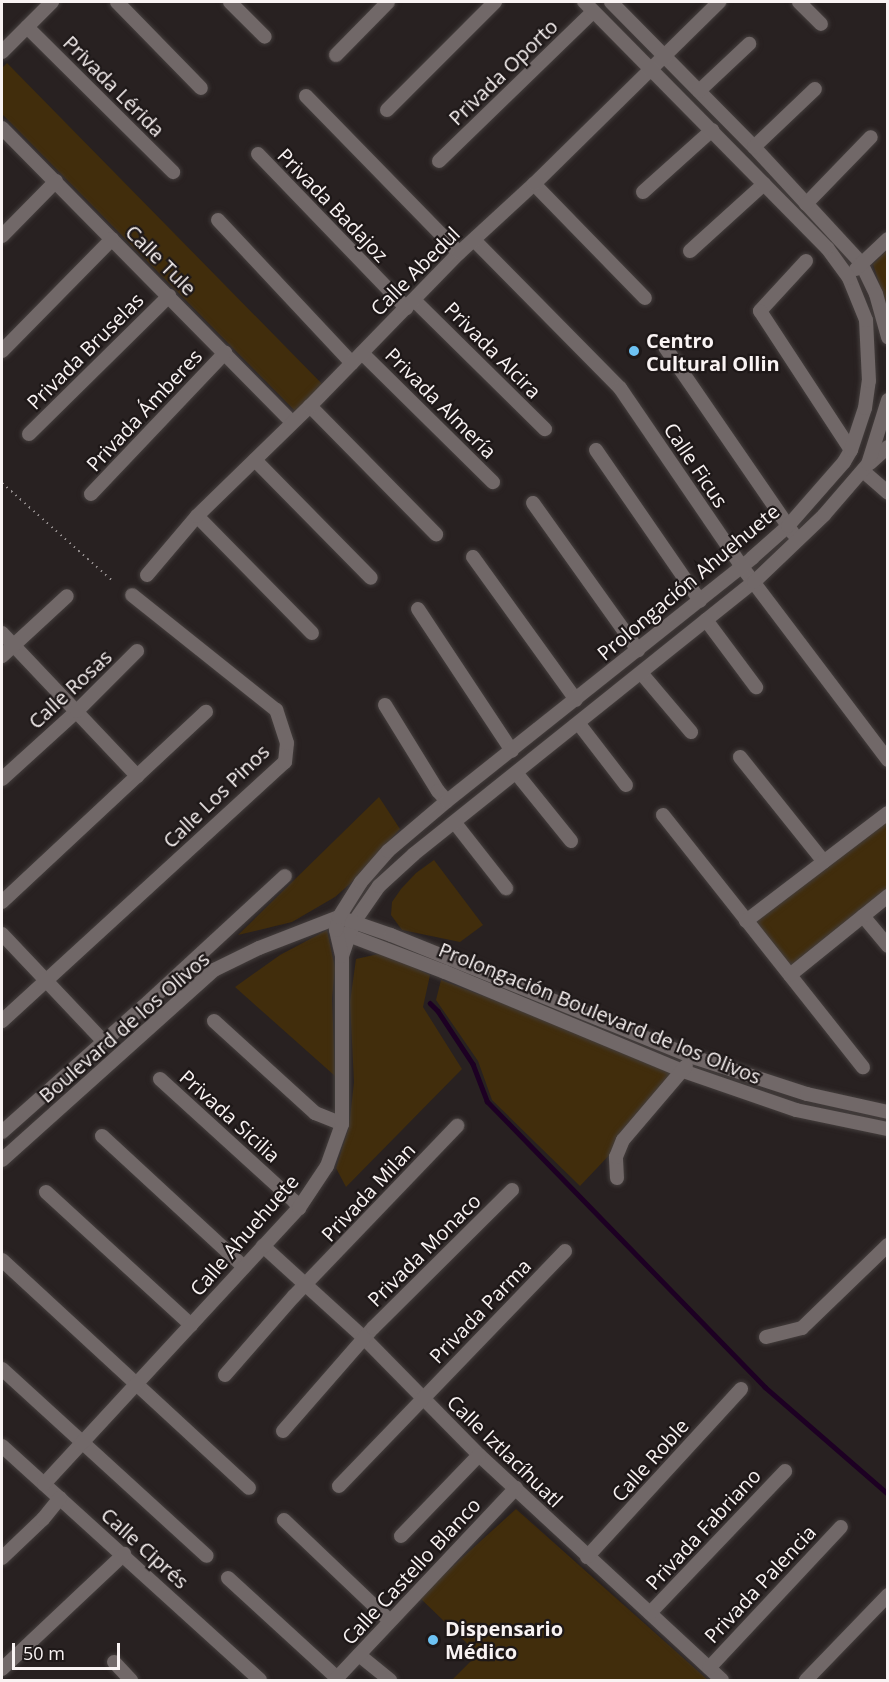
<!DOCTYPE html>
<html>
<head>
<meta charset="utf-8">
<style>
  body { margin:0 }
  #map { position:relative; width:889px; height:1682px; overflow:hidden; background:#282121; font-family:"Open Sans",sans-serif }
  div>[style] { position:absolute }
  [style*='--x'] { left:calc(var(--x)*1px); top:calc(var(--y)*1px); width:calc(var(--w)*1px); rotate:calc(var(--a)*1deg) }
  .green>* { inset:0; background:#412d0c }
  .stream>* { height:4.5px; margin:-2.25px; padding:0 2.25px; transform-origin:2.25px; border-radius:2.25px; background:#1d0023 }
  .path>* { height:2px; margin-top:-1px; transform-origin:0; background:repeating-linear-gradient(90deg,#928c8c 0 1.5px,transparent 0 6px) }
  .roads { filter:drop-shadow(0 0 2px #443e3d) drop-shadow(0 0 2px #443e3d) }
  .minor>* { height:14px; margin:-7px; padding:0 7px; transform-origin:7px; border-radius:7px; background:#716868 }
  .dots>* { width:16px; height:16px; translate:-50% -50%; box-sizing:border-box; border:3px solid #1e1818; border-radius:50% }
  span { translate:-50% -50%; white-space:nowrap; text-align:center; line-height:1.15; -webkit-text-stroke:4.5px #1e1818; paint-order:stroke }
  .street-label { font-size:20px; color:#f9f3f3 }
  .poi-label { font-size:20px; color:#f9f3f3; font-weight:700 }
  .left { translate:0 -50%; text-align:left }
  .frame { position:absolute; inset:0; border:3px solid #f9f3f3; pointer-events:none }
  .scale { position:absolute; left:12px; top:1643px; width:108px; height:27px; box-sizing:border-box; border:3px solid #f9f3f3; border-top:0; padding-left:8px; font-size:18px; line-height:21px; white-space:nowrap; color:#f9f3f3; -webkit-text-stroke:4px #1e1818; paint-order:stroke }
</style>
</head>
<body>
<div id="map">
  <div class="green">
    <div style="clip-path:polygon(7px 63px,328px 390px,299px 415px,2px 114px,2px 68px)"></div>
    <div style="clip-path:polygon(887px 250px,887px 308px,873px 264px)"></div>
    <div style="clip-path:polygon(379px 797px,400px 829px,352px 882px,335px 897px,292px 922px,238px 935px)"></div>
    <div style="clip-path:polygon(887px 813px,887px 895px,791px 975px,748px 921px)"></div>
    <div style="clip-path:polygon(434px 860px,483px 925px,460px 942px,402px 930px,391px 915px,392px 902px,401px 889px,416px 873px)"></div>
    <div style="clip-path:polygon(327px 930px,335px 968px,332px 998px,335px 1076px,235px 987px,280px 955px)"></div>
    <div style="clip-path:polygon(383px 953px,430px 975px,423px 1007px,462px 1069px,346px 1187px,336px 1168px,349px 1127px,354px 1082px,350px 1002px,356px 959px)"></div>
    <div style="clip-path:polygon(441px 980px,687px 1073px,580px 1186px,492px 1100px,478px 1061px,436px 1000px)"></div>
    <div style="clip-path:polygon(516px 1509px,708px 1680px,452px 1680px,478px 1654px,419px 1597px)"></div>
  </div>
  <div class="stream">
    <div style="--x:430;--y:1003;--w:11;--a:45"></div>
    <div style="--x:438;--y:1011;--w:64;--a:56.6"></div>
    <div style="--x:473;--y:1064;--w:40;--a:69"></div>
    <div style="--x:487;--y:1101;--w:399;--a:45.8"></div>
    <div style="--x:765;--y:1387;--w:163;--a:41"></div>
  </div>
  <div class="path">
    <div style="--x:2;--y:483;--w:149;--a:41.5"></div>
  </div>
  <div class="roads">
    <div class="minor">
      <div style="--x:117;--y:2;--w:120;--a:45.7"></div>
      <div style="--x:230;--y:2;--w:49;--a:45"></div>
      <div style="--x:611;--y:2;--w:204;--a:45.4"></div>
      <div style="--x:754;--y:147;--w:158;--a:47.3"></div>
      <div style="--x:861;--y:263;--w:34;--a:64"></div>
      <div style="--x:876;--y:294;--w:45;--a:74.4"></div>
      <div style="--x:799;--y:2;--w:31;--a:45"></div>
      <div style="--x:27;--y:27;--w:206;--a:44.8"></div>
      <div style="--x:2;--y:52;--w:71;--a:-45"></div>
      <div style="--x:336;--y:55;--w:74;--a:-45.5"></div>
      <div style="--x:699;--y:91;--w:69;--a:-43.2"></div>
      <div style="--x:306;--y:96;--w:219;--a:45.7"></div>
      <div style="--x:387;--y:110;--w:153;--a:-45"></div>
      <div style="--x:2;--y:128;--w:413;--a:45.4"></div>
      <div style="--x:754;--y:147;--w:84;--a:-43.6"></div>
      <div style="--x:258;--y:154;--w:214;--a:46.1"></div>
      <div style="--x:439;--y:161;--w:214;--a:-44.1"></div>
      <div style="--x:534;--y:184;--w:159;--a:45.8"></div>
      <div style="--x:643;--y:192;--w:93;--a:-41.9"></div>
      <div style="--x:806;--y:204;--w:93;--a:-45.9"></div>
      <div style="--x:218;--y:220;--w:196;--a:46.9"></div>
      <div style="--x:2;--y:236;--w:77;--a:-45.5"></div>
      <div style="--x:474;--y:240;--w:208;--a:45.4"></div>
      <div style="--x:620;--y:388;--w:217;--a:55.7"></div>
      <div style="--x:742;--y:567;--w:242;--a:52.9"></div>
      <div style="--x:690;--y:251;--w:100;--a:-42.2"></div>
      <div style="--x:806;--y:261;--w:68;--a:132.6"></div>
      <div style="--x:760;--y:311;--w:166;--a:56.8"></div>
      <div style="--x:856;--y:269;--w:44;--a:-43.2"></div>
      <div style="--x:414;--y:300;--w:184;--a:44.6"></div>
      <div style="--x:665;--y:347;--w:226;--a:55.5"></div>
      <div style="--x:2;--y:351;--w:157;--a:-45.5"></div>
      <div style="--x:362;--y:353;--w:184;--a:44.6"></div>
      <div style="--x:310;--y:406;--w:180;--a:45.5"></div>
      <div style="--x:29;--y:434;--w:197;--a:-44.6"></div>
      <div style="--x:596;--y:450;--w:183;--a:55.4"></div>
      <div style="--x:255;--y:460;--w:165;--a:45.5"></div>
      <div style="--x:870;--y:463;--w:24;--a:-42"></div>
      <div style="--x:863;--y:471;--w:33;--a:41"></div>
      <div style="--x:91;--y:494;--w:195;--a:-46.5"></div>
      <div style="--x:533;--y:503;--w:181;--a:54.5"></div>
      <div style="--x:197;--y:516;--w:164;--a:45.5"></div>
      <div style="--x:473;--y:557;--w:176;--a:54.2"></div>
      <div style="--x:147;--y:575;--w:77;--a:-49.7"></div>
      <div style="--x:197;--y:516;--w:158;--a:-44.2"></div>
      <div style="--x:310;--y:406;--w:214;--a:-45.8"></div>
      <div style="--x:459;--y:253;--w:102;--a:-42.6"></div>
      <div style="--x:534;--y:184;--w:260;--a:-44.5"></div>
      <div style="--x:418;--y:609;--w:170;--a:56.5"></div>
      <div style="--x:706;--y:620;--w:84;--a:53.3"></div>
      <div style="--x:2;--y:633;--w:197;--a:46.6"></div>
      <div style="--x:2;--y:656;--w:88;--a:-42.7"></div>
      <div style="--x:642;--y:674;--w:76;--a:49.8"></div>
      <div style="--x:385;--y:705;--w:101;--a:58.4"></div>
      <div style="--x:438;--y:791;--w:13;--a:48"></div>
      <div style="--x:579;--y:724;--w:77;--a:52.4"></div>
      <div style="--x:740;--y:757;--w:134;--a:51.3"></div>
      <div style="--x:517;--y:774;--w:86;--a:51.1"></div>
      <div style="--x:2;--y:779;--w:101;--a:-42.2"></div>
      <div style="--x:77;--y:711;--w:85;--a:-45"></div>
      <div style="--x:663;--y:815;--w:322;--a:51.6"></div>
      <div style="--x:455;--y:823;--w:83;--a:51.9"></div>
      <div style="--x:2;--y:902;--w:279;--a:-43"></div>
      <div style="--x:863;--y:916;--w:39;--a:50"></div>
      <div style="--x:746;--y:921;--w:178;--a:-37.3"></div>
      <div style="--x:343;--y:933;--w:109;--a:20.9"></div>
      <div style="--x:445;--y:972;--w:258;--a:22.6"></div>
      <div style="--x:683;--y:1071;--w:120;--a:19"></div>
      <div style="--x:796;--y:1110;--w:94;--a:11.7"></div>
      <div style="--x:2;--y:934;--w:149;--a:46.6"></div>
      <div style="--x:342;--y:956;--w:36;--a:-71"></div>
      <div style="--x:354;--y:922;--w:44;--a:-55.2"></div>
      <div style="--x:379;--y:886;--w:47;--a:-42.4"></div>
      <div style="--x:414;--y:854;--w:435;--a:-38.7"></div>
      <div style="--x:754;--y:582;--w:97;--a:-43.7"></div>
      <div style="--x:824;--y:515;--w:67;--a:-49.2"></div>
      <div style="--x:868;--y:464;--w:67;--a:-72.6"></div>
      <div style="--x:790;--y:975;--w:126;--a:-38.9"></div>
      <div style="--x:2;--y:1021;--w:384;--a:-42.5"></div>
      <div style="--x:285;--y:762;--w:19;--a:-84"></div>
      <div style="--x:287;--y:743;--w:35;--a:-108"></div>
      <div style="--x:276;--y:710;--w:184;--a:-141.4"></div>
      <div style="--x:214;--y:1021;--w:137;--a:42.3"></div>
      <div style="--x:315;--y:1113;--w:29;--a:22"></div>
      <div style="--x:160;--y:1079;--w:181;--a:42.3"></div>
      <div style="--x:294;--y:1201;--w:9;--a:54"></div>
      <div style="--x:2;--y:1132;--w:188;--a:-41.6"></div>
      <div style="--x:143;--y:1007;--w:193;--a:-42.7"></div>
      <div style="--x:102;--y:1136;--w:193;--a:42.7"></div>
      <div style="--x:2;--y:1160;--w:285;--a:-41.9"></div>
      <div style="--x:214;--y:970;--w:50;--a:-26.1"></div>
      <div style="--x:259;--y:948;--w:86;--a:-21.2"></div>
      <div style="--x:339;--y:917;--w:55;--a:19.1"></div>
      <div style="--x:391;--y:935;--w:326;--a:22"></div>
      <div style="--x:693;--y:1057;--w:120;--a:18"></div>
      <div style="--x:807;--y:1094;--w:83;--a:12.5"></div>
      <div style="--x:617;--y:1178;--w:21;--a:-93"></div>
      <div style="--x:616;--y:1157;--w:18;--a:-68"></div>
      <div style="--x:623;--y:1140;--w:97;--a:-49.6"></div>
      <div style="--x:46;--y:1192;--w:197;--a:42.5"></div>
      <div style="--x:263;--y:1246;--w:137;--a:42.3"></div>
      <div style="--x:364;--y:1338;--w:164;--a:45.5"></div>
      <div style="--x:479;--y:1455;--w:331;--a:42.8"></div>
      <div style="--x:2;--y:1260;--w:336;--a:42.7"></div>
      <div style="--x:766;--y:1337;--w:37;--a:-14"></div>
      <div style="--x:802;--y:1328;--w:120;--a:-44"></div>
      <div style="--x:2;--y:1369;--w:277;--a:42.4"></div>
      <div style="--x:225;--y:1375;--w:105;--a:-48.9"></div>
      <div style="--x:294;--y:1296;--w:236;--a:-46.2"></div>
      <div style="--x:283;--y:1431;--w:137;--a:-48.9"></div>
      <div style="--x:373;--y:1328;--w:196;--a:-44.8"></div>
      <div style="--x:2;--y:1446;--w:348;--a:42.2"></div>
      <div style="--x:44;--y:1484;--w:376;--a:-47.3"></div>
      <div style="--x:299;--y:1208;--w:50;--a:-56.3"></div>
      <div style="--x:327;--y:1166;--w:45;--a:-70.3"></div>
      <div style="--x:342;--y:1124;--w:168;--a:-90"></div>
      <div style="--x:342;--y:956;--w:27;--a:-103"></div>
      <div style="--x:336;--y:930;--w:13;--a:-77"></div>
      <div style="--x:339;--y:917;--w:41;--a:-57.8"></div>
      <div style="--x:361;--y:882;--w:41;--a:-48.9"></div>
      <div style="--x:388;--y:851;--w:77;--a:-40.3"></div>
      <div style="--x:447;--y:801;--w:390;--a:-38.5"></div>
      <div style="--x:752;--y:558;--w:48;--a:-41.6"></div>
      <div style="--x:788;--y:526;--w:85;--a:-48.8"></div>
      <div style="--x:844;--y:462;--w:14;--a:-60"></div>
      <div style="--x:851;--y:450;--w:44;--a:-71.6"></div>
      <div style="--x:865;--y:408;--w:27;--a:-82"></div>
      <div style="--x:869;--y:381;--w:61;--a:-92.8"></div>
      <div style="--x:866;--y:320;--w:45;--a:-112"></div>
      <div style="--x:849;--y:278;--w:37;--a:-126"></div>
      <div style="--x:827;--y:248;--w:346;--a:-134.6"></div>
      <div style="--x:339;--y:1486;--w:326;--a:-46.1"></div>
      <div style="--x:284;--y:1520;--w:145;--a:43.6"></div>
      <div style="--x:401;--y:1536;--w:112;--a:-46.1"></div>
      <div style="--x:587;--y:1557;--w:228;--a:-47.5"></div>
      <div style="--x:2;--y:1558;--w:57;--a:-43.6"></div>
      <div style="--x:43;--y:1519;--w:27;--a:-51"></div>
      <div style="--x:228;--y:1578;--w:148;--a:42.5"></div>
      <div style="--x:650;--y:1613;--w:196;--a:-46.4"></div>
      <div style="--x:359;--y:1655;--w:40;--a:39"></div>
      <div style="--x:114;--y:1662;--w:25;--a:47"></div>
      <div style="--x:709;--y:1668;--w:193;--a:-46.9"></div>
      <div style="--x:2;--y:1669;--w:168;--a:-43.3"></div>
      <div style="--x:335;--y:1680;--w:264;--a:-46.7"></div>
      <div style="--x:806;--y:1680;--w:118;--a:-46"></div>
    </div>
  </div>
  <div class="dots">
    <div style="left:634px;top:351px;background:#6dc2f3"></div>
    <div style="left:433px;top:1640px;background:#6dc2f3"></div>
  </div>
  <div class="street-label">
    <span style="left:503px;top:72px;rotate:-44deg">Privada Oporto</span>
    <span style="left:114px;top:86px;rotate:45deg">Privada Lérida</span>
    <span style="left:333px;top:205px;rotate:46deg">Privada Badajoz</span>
    <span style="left:161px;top:260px;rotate:45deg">Calle Tule</span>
    <span style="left:415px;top:271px;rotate:-45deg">Calle Abedul</span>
    <span style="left:493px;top:350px;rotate:45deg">Privada Alcira</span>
    <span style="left:85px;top:351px;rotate:-45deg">Privada Bruselas</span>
    <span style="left:441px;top:403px;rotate:45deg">Privada Almería</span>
    <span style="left:144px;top:410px;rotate:-47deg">Privada Ámberes</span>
    <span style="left:696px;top:465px;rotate:56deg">Calle Ficus</span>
    <span style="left:688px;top:582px;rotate:-40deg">Prolongación Ahuehuete</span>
    <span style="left:70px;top:689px;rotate:-43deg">Calle Rosas</span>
    <span style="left:216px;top:796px;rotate:-44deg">Calle Los Pinos</span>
    <span style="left:600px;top:1013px;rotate:22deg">Prolongación Boulevard de los Olivos</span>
    <span style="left:124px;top:1027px;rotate:-41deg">Boulevard de los Olivos</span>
    <span style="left:230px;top:1116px;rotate:42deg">Privada Sicilia</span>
    <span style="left:368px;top:1192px;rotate:-47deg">Privada Milan</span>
    <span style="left:244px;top:1235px;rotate:-49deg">Calle Ahuehuete</span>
    <span style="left:424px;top:1250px;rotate:-45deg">Privada Monaco</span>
    <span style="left:480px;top:1311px;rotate:-46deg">Privada Parma</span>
    <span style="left:505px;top:1451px;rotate:44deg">Calle Iztlacíhuatl</span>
    <span style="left:650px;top:1460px;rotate:-48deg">Calle Roble</span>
    <span style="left:703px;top:1529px;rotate:-47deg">Privada Fabriano</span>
    <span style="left:145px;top:1548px;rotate:42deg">Calle Ciprés</span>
    <span style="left:411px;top:1571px;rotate:-47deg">Calle Castello Blanco</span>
    <span style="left:760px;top:1584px;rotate:-47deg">Privada Palencia</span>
  </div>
  <div class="poi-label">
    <span class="left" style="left:646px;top:352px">Centro<br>Cultural Ollin</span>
    <span class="left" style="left:445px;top:1640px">Dispensario<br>Médico</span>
  </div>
  <div class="frame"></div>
  <div class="scale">50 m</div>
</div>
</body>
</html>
